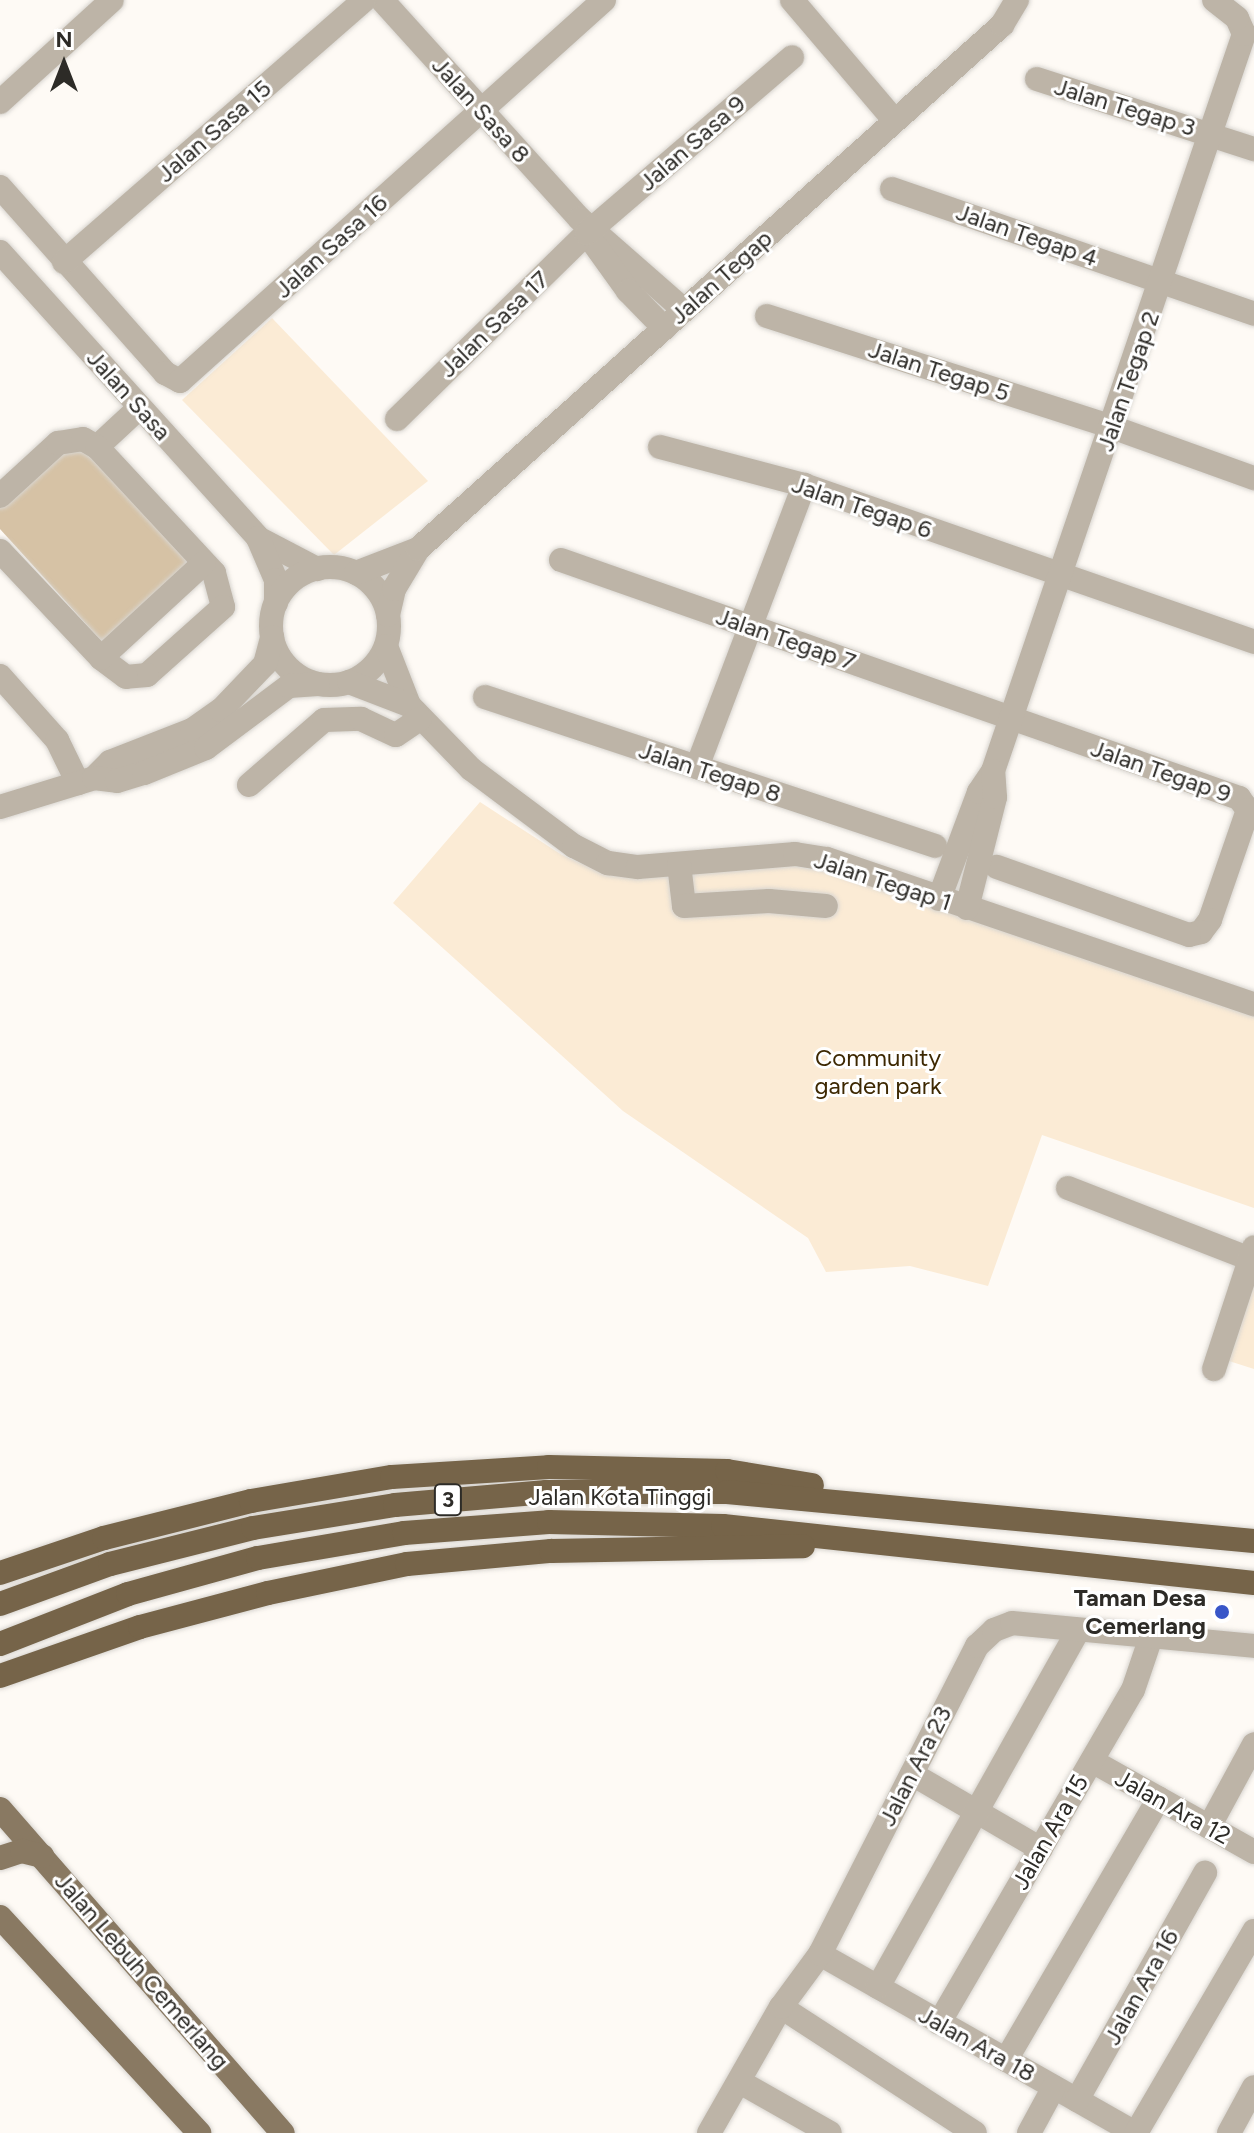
<!DOCTYPE html>
<html>
<head>
<meta charset="utf-8">
<style>
  body { margin:0 }
  #map { position:relative; width:1254px; height:2133px; overflow:hidden; background:#fefaf5; font-family:Figtree,sans-serif }
  div>[style] { position:absolute }
  [style*='--x'] { left:calc(var(--x)*1px); top:calc(var(--y)*1px); width:calc(var(--w)*1px); rotate:calc(var(--a)*1deg) }
  .green>* { inset:0; background:#fbebd5 }
  .building>* { inset:0; background:#d6c2a5 }
  .roads { filter:drop-shadow(0 0 2px #d8d5d0) drop-shadow(0 0 2px #d8d5d0) }
  .minor>* { height:24px; margin:-12px; padding:0 12px; transform-origin:12px; border-radius:12px; background:#bdb4a7 }
  .minor>.ring { margin:-12px; padding:0; box-sizing:content-box; background:none; border:24px solid #bdb4a7; border-radius:50% }
  .major>* { height:24px; margin:-12px; padding:0 12px; transform-origin:12px; border-radius:12px; background:#897962 }
  .highway>* { height:24px; margin:-12px; padding:0 12px; transform-origin:12px; border-radius:12px; background:#766449 }
  .dots>* { width:22px; height:22px; translate:-50% -50%; box-sizing:border-box; border:4px solid #fff; border-radius:50% }
  span { translate:-50% -50%; white-space:nowrap; text-align:center; line-height:1.15; -webkit-text-stroke:6px #fff; paint-order:stroke }
  .shield-label span { padding:2px 6px; background:#fff; border:2px solid; border-radius:6px; -webkit-text-stroke-width:0 }
  .shield-label { font-size:22px; color:#2d2b27; font-weight:700 }
  .street-label { font-size:24px; color:#2d2b27 }
  .park-label { font-size:24px; color:#3d2802 }
  .poi-label { font-size:24px; color:#2d2b27; font-weight:700 }
  .right { translate:-100% -50%; text-align:right }
  .north { position:absolute; left:24px; top:24px; width:80px; height:80px; -webkit-text-stroke:6px #fff; paint-order:stroke; rotate:0deg; font-size:22px; font-weight:700; line-height:32px; text-align:center; color:#2d2b27 }
  .north::after { content:''; display:block; margin:auto; width:28px; height:36px; background:#2d2b27; clip-path:polygon(50% 0,100% 100%,50% 72%,0 100%) }
</style>
</head>
<body>
<div id="map">
  <div class="green">
    <div style="clip-path:polygon(272px 318px,428px 481px,334px 555px,182px 400px)"></div>
    <div style="clip-path:polygon(480px 802px,562px 855px,605px 874px,794px 866px,849px 877px,1254px 1012px,1254px 1208px,1042px 1135px,988px 1286px,910px 1266px,826px 1272px,808px 1238px,623px 1111px,393px 903px)"></div>
    <div style="clip-path:polygon(1254px 1281px,1254px 1369px,1229px 1361px)"></div>
  </div>
  <div class="building">
    <div style="clip-path:polygon(75px 441px,193px 567px,105px 645px,0 529px,0 506px)"></div>
  </div>
  <div class="roads">
    <div class="minor">
      <div style="--x:382;--y:0;--w:295;--a:47.9"></div>
      <div style="--x:580;--y:219;--w:138;--a:41.2"></div>
      <div style="--x:792;--y:0;--w:157;--a:49.6"></div>
      <div style="--x:1037;--y:79;--w:228;--a:17.9"></div>
      <div style="--x:0;--y:102;--w:151;--a:-42.3"></div>
      <div style="--x:0;--y:187;--w:249;--a:48.4"></div>
      <div style="--x:165;--y:373;--w:17;--a:28"></div>
      <div style="--x:180;--y:381;--w:570;--a:-41.94"></div>
      <div style="--x:892;--y:189;--w:383;--a:19"></div>
      <div style="--x:595;--y:245;--w:57;--a:54.3"></div>
      <div style="--x:628;--y:291;--w:52;--a:45.8"></div>
      <div style="--x:0;--y:252;--w:385;--a:47.9"></div>
      <div style="--x:258;--y:538;--w:67;--a:27.7"></div>
      <div style="--x:64;--y:262;--w:398;--a:-41.1"></div>
      <div style="--x:767;--y:316;--w:362;--a:17.8"></div>
      <div style="--x:1112;--y:427;--w:151;--a:19.8"></div>
      <div style="--x:397;--y:419;--w:266;--a:-44.4"></div>
      <div style="--x:587;--y:233;--w:270;--a:-40.6"></div>
      <div style="--x:97;--y:447;--w:57;--a:-42.9"></div>
      <div style="--x:660;--y:447;--w:149;--a:14.8"></div>
      <div style="--x:804;--y:485;--w:477;--a:19.2"></div>
      <div style="--x:0;--y:496;--w:79;--a:-42.4"></div>
      <div style="--x:58;--y:443;--w:25;--a:-9"></div>
      <div style="--x:83;--y:439;--w:16;--a:30"></div>
      <div style="--x:97;--y:447;--w:172;--a:47.1"></div>
      <div style="--x:214;--y:573;--w:35;--a:75"></div>
      <div style="--x:223;--y:607;--w:102;--a:138.2"></div>
      <div style="--x:147;--y:675;--w:21;--a:175"></div>
      <div style="--x:126;--y:677;--w:31;--a:-143"></div>
      <div style="--x:101;--y:658;--w:147;--a:-133.3"></div>
      <div style="--x:258;--y:538;--w:46;--a:66.8"></div>
      <div style="--x:276;--y:580;--w:23;--a:90"></div>
      <div style="--x:561;--y:560;--w:719;--a:19.34"></div>
      <div style="--x:1239;--y:798;--w:15;--a:53"></div>
      <div style="--x:1248;--y:810;--w:116;--a:109.1"></div>
      <div style="--x:1210;--y:920;--w:15;--a:127"></div>
      <div style="--x:1201;--y:932;--w:12;--a:166"></div>
      <div style="--x:1189;--y:935;--w:204;--a:-160.5"></div>
      <div class="ring" style="left:271px;top:567px;width:94px;height:94px"></div>
      <div style="--x:356;--y:573;--w:66;--a:-21.2"></div>
      <div style="--x:388;--y:615;--w:27;--a:-77"></div>
      <div style="--x:394;--y:589;--w:47;--a:-59"></div>
      <div style="--x:418;--y:549;--w:785;--a:-41.9"></div>
      <div style="--x:1002;--y:25;--w:29;--a:-59"></div>
      <div style="--x:386;--y:646;--w:63;--a:68.7"></div>
      <div style="--x:409;--y:705;--w:89;--a:45.9"></div>
      <div style="--x:471;--y:769;--w:129;--a:36.8"></div>
      <div style="--x:574;--y:846;--w:38;--a:27"></div>
      <div style="--x:608;--y:863;--w:30;--a:8"></div>
      <div style="--x:638;--y:867;--w:158;--a:-4.7"></div>
      <div style="--x:795;--y:854;--w:32;--a:9"></div>
      <div style="--x:827;--y:859;--w:451;--a:18.8"></div>
      <div style="--x:101;--y:658;--w:140;--a:-42.7"></div>
      <div style="--x:0;--y:676;--w:86;--a:48.3"></div>
      <div style="--x:57;--y:740;--w:48;--a:64"></div>
      <div style="--x:349;--y:682;--w:64;--a:21"></div>
      <div style="--x:485;--y:697;--w:474;--a:18.3"></div>
      <div style="--x:697;--y:767;--w:302;--a:-69.2"></div>
      <div style="--x:94;--y:778;--w:23;--a:-45"></div>
      <div style="--x:110;--y:762;--w:88;--a:-21.3"></div>
      <div style="--x:192;--y:730;--w:35;--a:-35"></div>
      <div style="--x:221;--y:710;--w:64;--a:-46.3"></div>
      <div style="--x:265;--y:664;--w:28;--a:-75"></div>
      <div style="--x:249;--y:785;--w:99;--a:-40.9"></div>
      <div style="--x:324;--y:720;--w:37;--a:-2"></div>
      <div style="--x:361;--y:719;--w:38;--a:25"></div>
      <div style="--x:396;--y:735;--w:29;--a:-34"></div>
      <div style="--x:0;--y:807;--w:98;--a:-17.1"></div>
      <div style="--x:94;--y:778;--w:23;--a:7"></div>
      <div style="--x:117;--y:781;--w:28;--a:-17"></div>
      <div style="--x:144;--y:773;--w:67;--a:-22"></div>
      <div style="--x:206;--y:748;--w:104;--a:-36.8"></div>
      <div style="--x:289;--y:686;--w:29;--a:-4"></div>
      <div style="--x:679;--y:864;--w:42;--a:83.2"></div>
      <div style="--x:684;--y:906;--w:85;--a:-3.4"></div>
      <div style="--x:769;--y:901;--w:57;--a:5"></div>
      <div style="--x:939;--y:899;--w:114;--a:-69.5"></div>
      <div style="--x:979;--y:792;--w:25;--a:-56"></div>
      <div style="--x:993;--y:771;--w:779;--a:-71.19"></div>
      <div style="--x:1244;--y:34;--w:17;--a:-114"></div>
      <div style="--x:1237;--y:18;--w:29;--a:-142"></div>
      <div style="--x:967;--y:908;--w:114;--a:-75.8"></div>
      <div style="--x:995;--y:797;--w:26;--a:-94"></div>
      <div style="--x:1068;--y:1188;--w:195;--a:21.3"></div>
      <div style="--x:1214;--y:1369;--w:128;--a:-71.8"></div>
      <div style="--x:1092;--y:1761;--w:186;--a:29.3"></div>
      <div style="--x:912;--y:1774;--w:149;--a:30.2"></div>
      <div style="--x:1209;--y:1827;--w:94;--a:-61.5"></div>
      <div style="--x:820;--y:1954;--w:362;--a:29.6"></div>
      <div style="--x:878;--y:1987;--w:409;--a:-60.7"></div>
      <div style="--x:781;--y:2007;--w:231;--a:33"></div>
      <div style="--x:939;--y:2023;--w:385;--a:-59.8"></div>
      <div style="--x:1133;--y:1690;--w:56;--a:-71.2"></div>
      <div style="--x:1006;--y:2060;--w:303;--a:-59.7"></div>
      <div style="--x:740;--y:2082;--w:103;--a:29.5"></div>
      <div style="--x:1077;--y:2100;--w:261;--a:-60.6"></div>
      <div style="--x:709;--y:2133;--w:145;--a:-60.3"></div>
      <div style="--x:781;--y:2007;--w:66;--a:-53.7"></div>
      <div style="--x:820;--y:1954;--w:346;--a:-63"></div>
      <div style="--x:977;--y:1646;--w:23;--a:-43"></div>
      <div style="--x:994;--y:1630;--w:19;--a:-21"></div>
      <div style="--x:1012;--y:1623;--w:243;--a:5.4"></div>
      <div style="--x:1029;--y:2133;--w:52;--a:-61.5"></div>
      <div style="--x:1136;--y:2133;--w:234;--a:-59.7"></div>
      <div style="--x:1229;--y:2133;--w:52;--a:-61.5"></div>
    </div>
    <div class="major">
      <div style="--x:0;--y:1809;--w:430;--a:48.9"></div>
      <div style="--x:0;--y:1858;--w:23;--a:-18"></div>
      <div style="--x:22;--y:1851;--w:21;--a:14"></div>
      <div style="--x:0;--y:1917;--w:294;--a:47.3"></div>
    </div>
    <div class="highway">
      <div style="--x:0;--y:1573;--w:110;--a:-18.6"></div>
      <div style="--x:104;--y:1538;--w:152;--a:-14.1"></div>
      <div style="--x:251;--y:1501;--w:143;--a:-9.7"></div>
      <div style="--x:392;--y:1477;--w:157;--a:-3.6"></div>
      <div style="--x:549;--y:1467;--w:178;--a:1.3"></div>
      <div style="--x:727;--y:1471;--w:86;--a:9.4"></div>
      <div style="--x:0;--y:1604;--w:117;--a:-20"></div>
      <div style="--x:110;--y:1564;--w:147;--a:-14.1"></div>
      <div style="--x:253;--y:1528;--w:144;--a:-9.2"></div>
      <div style="--x:395;--y:1505;--w:152;--a:-4.9"></div>
      <div style="--x:546;--y:1492;--w:181;--a:0"></div>
      <div style="--x:727;--y:1492;--w:529;--a:5.31"></div>
      <div style="--x:0;--y:1644;--w:137;--a:-21.3"></div>
      <div style="--x:128;--y:1594;--w:135;--a:-15.5"></div>
      <div style="--x:258;--y:1558;--w:148;--a:-9.7"></div>
      <div style="--x:404;--y:1533;--w:145;--a:-4.3"></div>
      <div style="--x:549;--y:1522;--w:174;--a:1.3"></div>
      <div style="--x:723;--y:1526;--w:534;--a:6.13"></div>
      <div style="--x:0;--y:1676;--w:148;--a:-19.3"></div>
      <div style="--x:140;--y:1627;--w:132;--a:-14.9"></div>
      <div style="--x:268;--y:1593;--w:142;--a:-11.8"></div>
      <div style="--x:407;--y:1564;--w:145;--a:-5.2"></div>
      <div style="--x:551;--y:1551;--w:252;--a:-1.1"></div>
    </div>
  </div>
  <div class="dots">
    <div style="left:1222px;top:1612px;background:#3956c8"></div>
  </div>
  <div class="shield-label">
    <span style="left:448px;top:1500px">3</span>
  </div>
  <div class="street-label">
    <span style="left:1125px;top:107px;rotate:17deg">Jalan Tegap 3</span>
    <span style="left:481px;top:110px;rotate:48deg">Jalan Sasa 8</span>
    <span style="left:214px;top:131px;rotate:-41deg">Jalan Sasa 15</span>
    <span style="left:692px;top:143px;rotate:-41deg">Jalan Sasa 9</span>
    <span style="left:1027px;top:235px;rotate:19deg">Jalan Tegap 4</span>
    <span style="left:331px;top:246px;rotate:-42deg">Jalan Sasa 16</span>
    <span style="left:721px;top:277px;rotate:-42deg">Jalan Tegap</span>
    <span style="left:494px;top:324px;rotate:-44deg">Jalan Sasa 17</span>
    <span style="left:939px;top:371px;rotate:18deg">Jalan Tegap 5</span>
    <span style="left:1128px;top:381px;rotate:-71deg">Jalan Tegap 2</span>
    <span style="left:129px;top:395px;rotate:48deg">Jalan Sasa</span>
    <span style="left:862px;top:507px;rotate:19deg">Jalan Tegap 6</span>
    <span style="left:786px;top:639px;rotate:19deg">Jalan Tegap 7</span>
    <span style="left:1161px;top:771px;rotate:19deg">Jalan Tegap 9</span>
    <span style="left:710px;top:772px;rotate:18deg">Jalan Tegap 8</span>
    <span style="left:883px;top:881px;rotate:18deg">Jalan Tegap 1</span>
    <span style="left:620px;top:1497px">Jalan Kota Tinggi</span>
    <span style="left:915px;top:1766px;rotate:-63deg">Jalan Ara 23</span>
    <span style="left:1173px;top:1807px;rotate:29deg">Jalan Ara 12</span>
    <span style="left:1050px;top:1832px;rotate:-60deg">Jalan Ara 15</span>
    <span style="left:142px;top:1971px;rotate:49deg">Jalan Lebuh Cemerlang</span>
    <span style="left:1141px;top:1987px;rotate:-61deg">Jalan Ara 16</span>
    <span style="left:977px;top:2044px;rotate:29deg">Jalan Ara 18</span>
  </div>
  <div class="park-label">
    <span style="left:878px;top:1072px">Community<br>garden park</span>
  </div>
  <div class="poi-label">
    <span class="right" style="left:1206px;top:1612px">Taman Desa<br>Cemerlang</span>
  </div>
  <div class="north">N</div>
</div>
</body>
</html>
